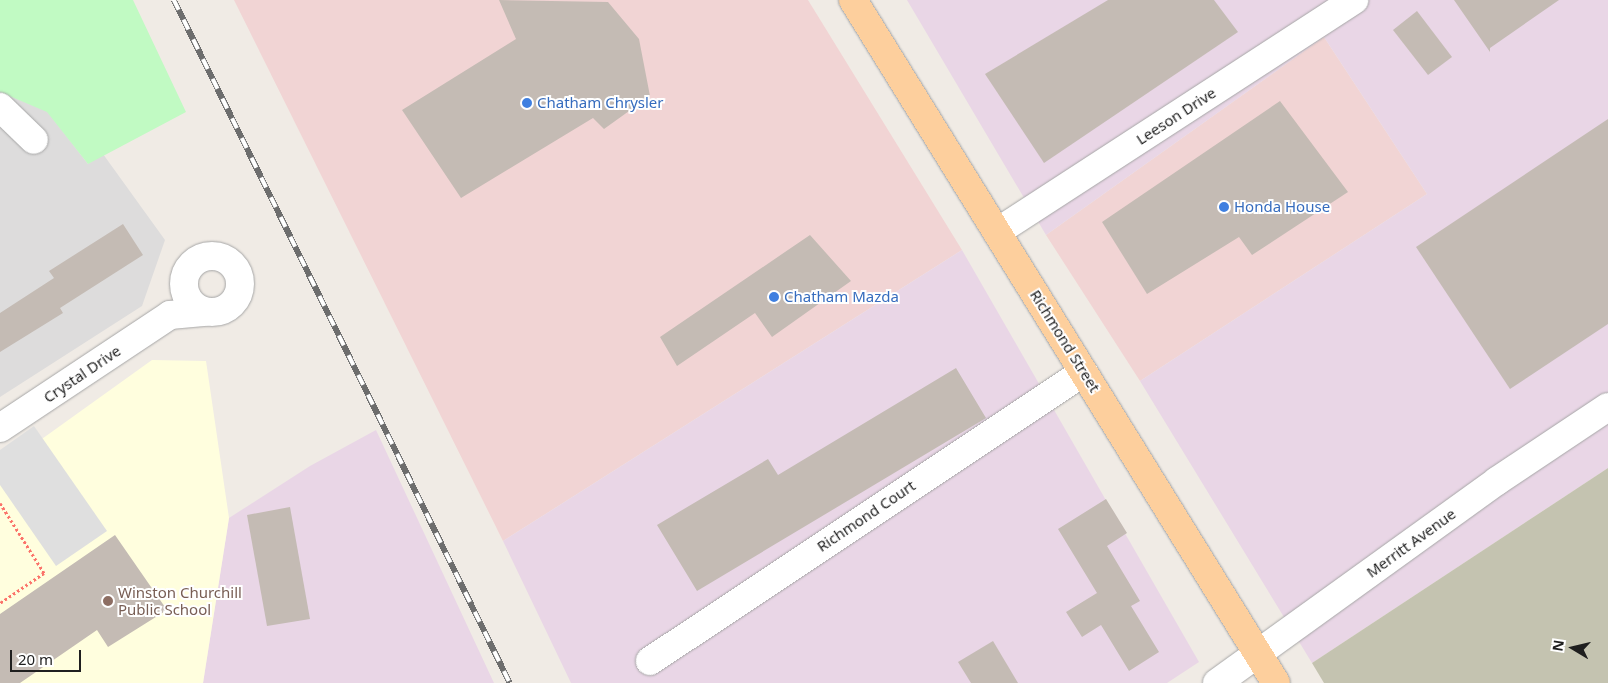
<!DOCTYPE html>
<html>
<head>
<meta charset="utf-8">
<style>
  body { margin:0 }
  #map { position:relative; width:1608px; height:683px; overflow:hidden; background:#f0ebe5; font-family:"Noto Sans",sans-serif }
  div>[style] { position:absolute }
  [style*='--x'] { left:calc(var(--x)*1px); top:calc(var(--y)*1px); width:calc(var(--w)*1px); rotate:calc(var(--a)*1deg) }
  .residential>* { inset:0; background:#dddcdc }
  .commercial>* { inset:0; background:#f1d4d4 }
  .industrial>* { inset:0; background:#e9d6e6 }
  .education>* { inset:0; background:#fffede }
  .construction>* { inset:0; background:#c4c3b0 }
  .park>* { inset:0; background:#c1fac3 }
  .parking>* { inset:0; background:#dfdfdf }
  .building>* { inset:0; background:#c4bbb4 }
  .path>* { height:3px; margin-top:-1.5px; transform-origin:0; background:repeating-linear-gradient(90deg,#fb736a 0 2.5px,transparent 0 5px) }
  .roads { filter:drop-shadow(0 0 1px #a6a6a6) drop-shadow(0 0 1px #a6a6a6) }
  .minor>* { height:28px; margin:-14px; padding:0 14px; transform-origin:14px; border-radius:14px; background:#fff }
  .minor>.ring { margin:-14px; padding:0; box-sizing:content-box; background:none; border:28px solid #fff; border-radius:50% }
  .major>* { height:28px; margin:-14px; padding:0 14px; transform-origin:14px; border-radius:14px; background:#fdcf9d }
  .rail>* { height:5.5px; margin-top:-2.75px; transform-origin:0; background:repeating-linear-gradient(90deg,#fff 0 11px,#6d6d6d 0 22px); box-sizing:border-box; border-block:1px solid #6d6d6d }
  .dots>* { width:14px; height:14px; translate:-50% -50%; box-sizing:border-box; border:2px solid #fff; border-radius:50% }
  span { translate:-50% -50%; white-space:nowrap; text-align:center; line-height:1.15; -webkit-text-stroke:4px #fff; paint-order:stroke }
  .shop-label { font-size:15px; color:#366cbe }
  .left { translate:0 -50%; text-align:left }
  .street-label { font-size:15px; color:#1f1f1f }
  .education-label { font-size:15px; color:#785e54 }
  .north { position:absolute; left:1548px; top:623px; width:50px; height:50px; -webkit-text-stroke:4px #fff; paint-order:stroke; rotate:279deg; font-size:14px; font-weight:700; line-height:20px; text-align:center; color:#1f1f1f }
  .north::after { content:''; display:block; margin:auto; width:18px; height:22px; background:#1f1f1f; clip-path:polygon(50% 0,100% 100%,50% 72%,0 100%) }
  .scale { position:absolute; left:10px; top:650px; width:71px; height:22px; box-sizing:border-box; border:2px solid #1f1f1f; border-top:0; padding-left:6px; font-size:15px; line-height:18px; white-space:nowrap; color:#1f1f1f; -webkit-text-stroke:4px #fff; paint-order:stroke }
</style>
</head>
<body>
<div id="map">
  <div class="residential">
    <div style="clip-path:polygon(0 92px,47px 111px,88px 164px,103px 154px,165px 240px,142px 306px,0 397px)"></div>
  </div>
  <div class="commercial">
    <div style="clip-path:polygon(234px 0,808px 0,962px 250px,503px 541px)"></div>
    <div style="clip-path:polygon(1324px 37px,1427px 194px,1140px 381px,1046px 235px)"></div>
  </div>
  <div class="industrial">
    <div style="clip-path:polygon(907px 0,1608px 0,1608px 468px,1312px 663px,1140px 381px,1427px 194px,1324px 37px,1046px 235px)"></div>
    <div style="clip-path:polygon(962px 250px,1199px 662px,1167px 683px,571px 683px,503px 541px)"></div>
    <div style="clip-path:polygon(376px 430px,494px 683px,203px 683px,229px 518px,310px 466px)"></div>
  </div>
  <div class="education">
    <div style="clip-path:polygon(152px 360px,206px 361px,229px 518px,203px 683px,0 683px,0 469px)"></div>
  </div>
  <div class="construction">
    <div style="clip-path:polygon(1608px 468px,1608px 683px,1324px 683px,1312px 663px)"></div>
  </div>
  <div class="park">
    <div style="clip-path:polygon(0 0,133px 0,186px 112px,88px 164px,47px 112px,0 92px)"></div>
  </div>
  <div class="parking">
    <div style="clip-path:polygon(34px 426px,107px 531px,56px 566px,0 485px,0 450px)"></div>
  </div>
  <div class="building">
    <div style="clip-path:polygon(499px 0,608px 2px,639px 39px,650px 96px,604px 129px,593px 118px,461px 198px,402px 110px,516px 39px)"></div>
    <div style="clip-path:polygon(1108px 0,1214px 0,1238px 32px,1044px 163px,985px 74px)"></div>
    <div style="clip-path:polygon(1454px 0,1559px 0,1490px 48px,1490px 52px)"></div>
    <div style="clip-path:polygon(1417px 11px,1452px 57px,1428px 75px,1393px 30px)"></div>
    <div style="clip-path:polygon(1280px 101px,1348px 192px,1252px 255px,1239px 237px,1147px 294px,1102px 222px)"></div>
    <div style="clip-path:polygon(1608px 119px,1608px 324px,1510px 389px,1416px 247px)"></div>
    <div style="clip-path:polygon(123px 224px,143px 255px,60px 308px,63px 313px,0 352px,0 313px,54px 278px,49px 271px)"></div>
    <div style="clip-path:polygon(810px 235px,851px 281px,772px 337px,755px 313px,677px 366px,660px 337px)"></div>
    <div style="clip-path:polygon(956px 368px,986px 418px,697px 591px,657px 525px,768px 459px,778px 475px)"></div>
    <div style="clip-path:polygon(1106px 499px,1127px 533px,1107px 546px,1140px 601px,1131px 606px,1159px 652px,1129px 671px,1101px 625px,1082px 637px,1066px 612px,1097px 593px,1058px 529px)"></div>
    <div style="clip-path:polygon(290px 507px,310px 619px,267px 626px,247px 515px)"></div>
    <div style="clip-path:polygon(115px 535px,167px 610px,108px 647px,97px 630px,20px 683px,0 683px,0 614px)"></div>
    <div style="clip-path:polygon(993px 641px,1018px 683px,971px 683px,958px 662px)"></div>
  </div>
  <div class="path">
    <div style="--x:0;--y:503;--w:83;--a:57.8"></div>
    <div style="--x:44;--y:573;--w:53;--a:145.7"></div>
  </div>
  <div class="roads">
    <div class="minor">
      <div style="--x:0;--y:107;--w:47;--a:44.1"></div>
      <div style="--x:997;--y:232;--w:426;--a:-33"></div>
      <div class="ring" style="left:184px;top:256px;width:28px;height:28px"></div>
      <div style="--x:0;--y:428;--w:204;--a:-33.6"></div>
      <div style="--x:170;--y:315;--w:36;--a:-5"></div>
      <div style="--x:650;--y:661;--w:521;--a:-33.66"></div>
      <div style="--x:1217;--y:683;--w:345;--a:-35.8"></div>
      <div style="--x:1497;--y:481;--w:133;--a:-33.7"></div>
    </div>
    <div class="major">
      <div style="--x:853;--y:0;--w:803;--a:58.23"></div>
    </div>
  </div>
  <div class="rail">
    <div style="--x:174;--y:0;--w:761;--a:63.81"></div>
  </div>
  <div class="dots">
    <div style="left:527px;top:103px;background:#3f7fe0"></div>
    <div style="left:1224px;top:207px;background:#3f7fe0"></div>
    <div style="left:774px;top:297px;background:#3f7fe0"></div>
    <div style="left:108px;top:601px;background:#8d6e63"></div>
  </div>
  <div class="shop-label">
    <span class="left" style="left:537px;top:103px">Chatham Chrysler</span>
    <span class="left" style="left:1234px;top:207px">Honda House</span>
    <span class="left" style="left:784px;top:297px">Chatham Mazda</span>
  </div>
  <div class="street-label">
    <span style="left:1176px;top:116px;rotate:-33deg">Leeson Drive</span>
    <span style="left:1065px;top:341px;rotate:58deg">Richmond Street</span>
    <span style="left:82px;top:374px;rotate:-34deg">Crystal Drive</span>
    <span style="left:866px;top:516px;rotate:-34deg">Richmond Court</span>
    <span style="left:1411px;top:543px;rotate:-36deg">Merritt Avenue</span>
  </div>
  <div class="education-label">
    <span class="left" style="left:118px;top:601px">Winston Churchill<br>Public School</span>
  </div>
  <div class="north">N</div>
  <div class="scale">20 m</div>
</div>
</body>
</html>
